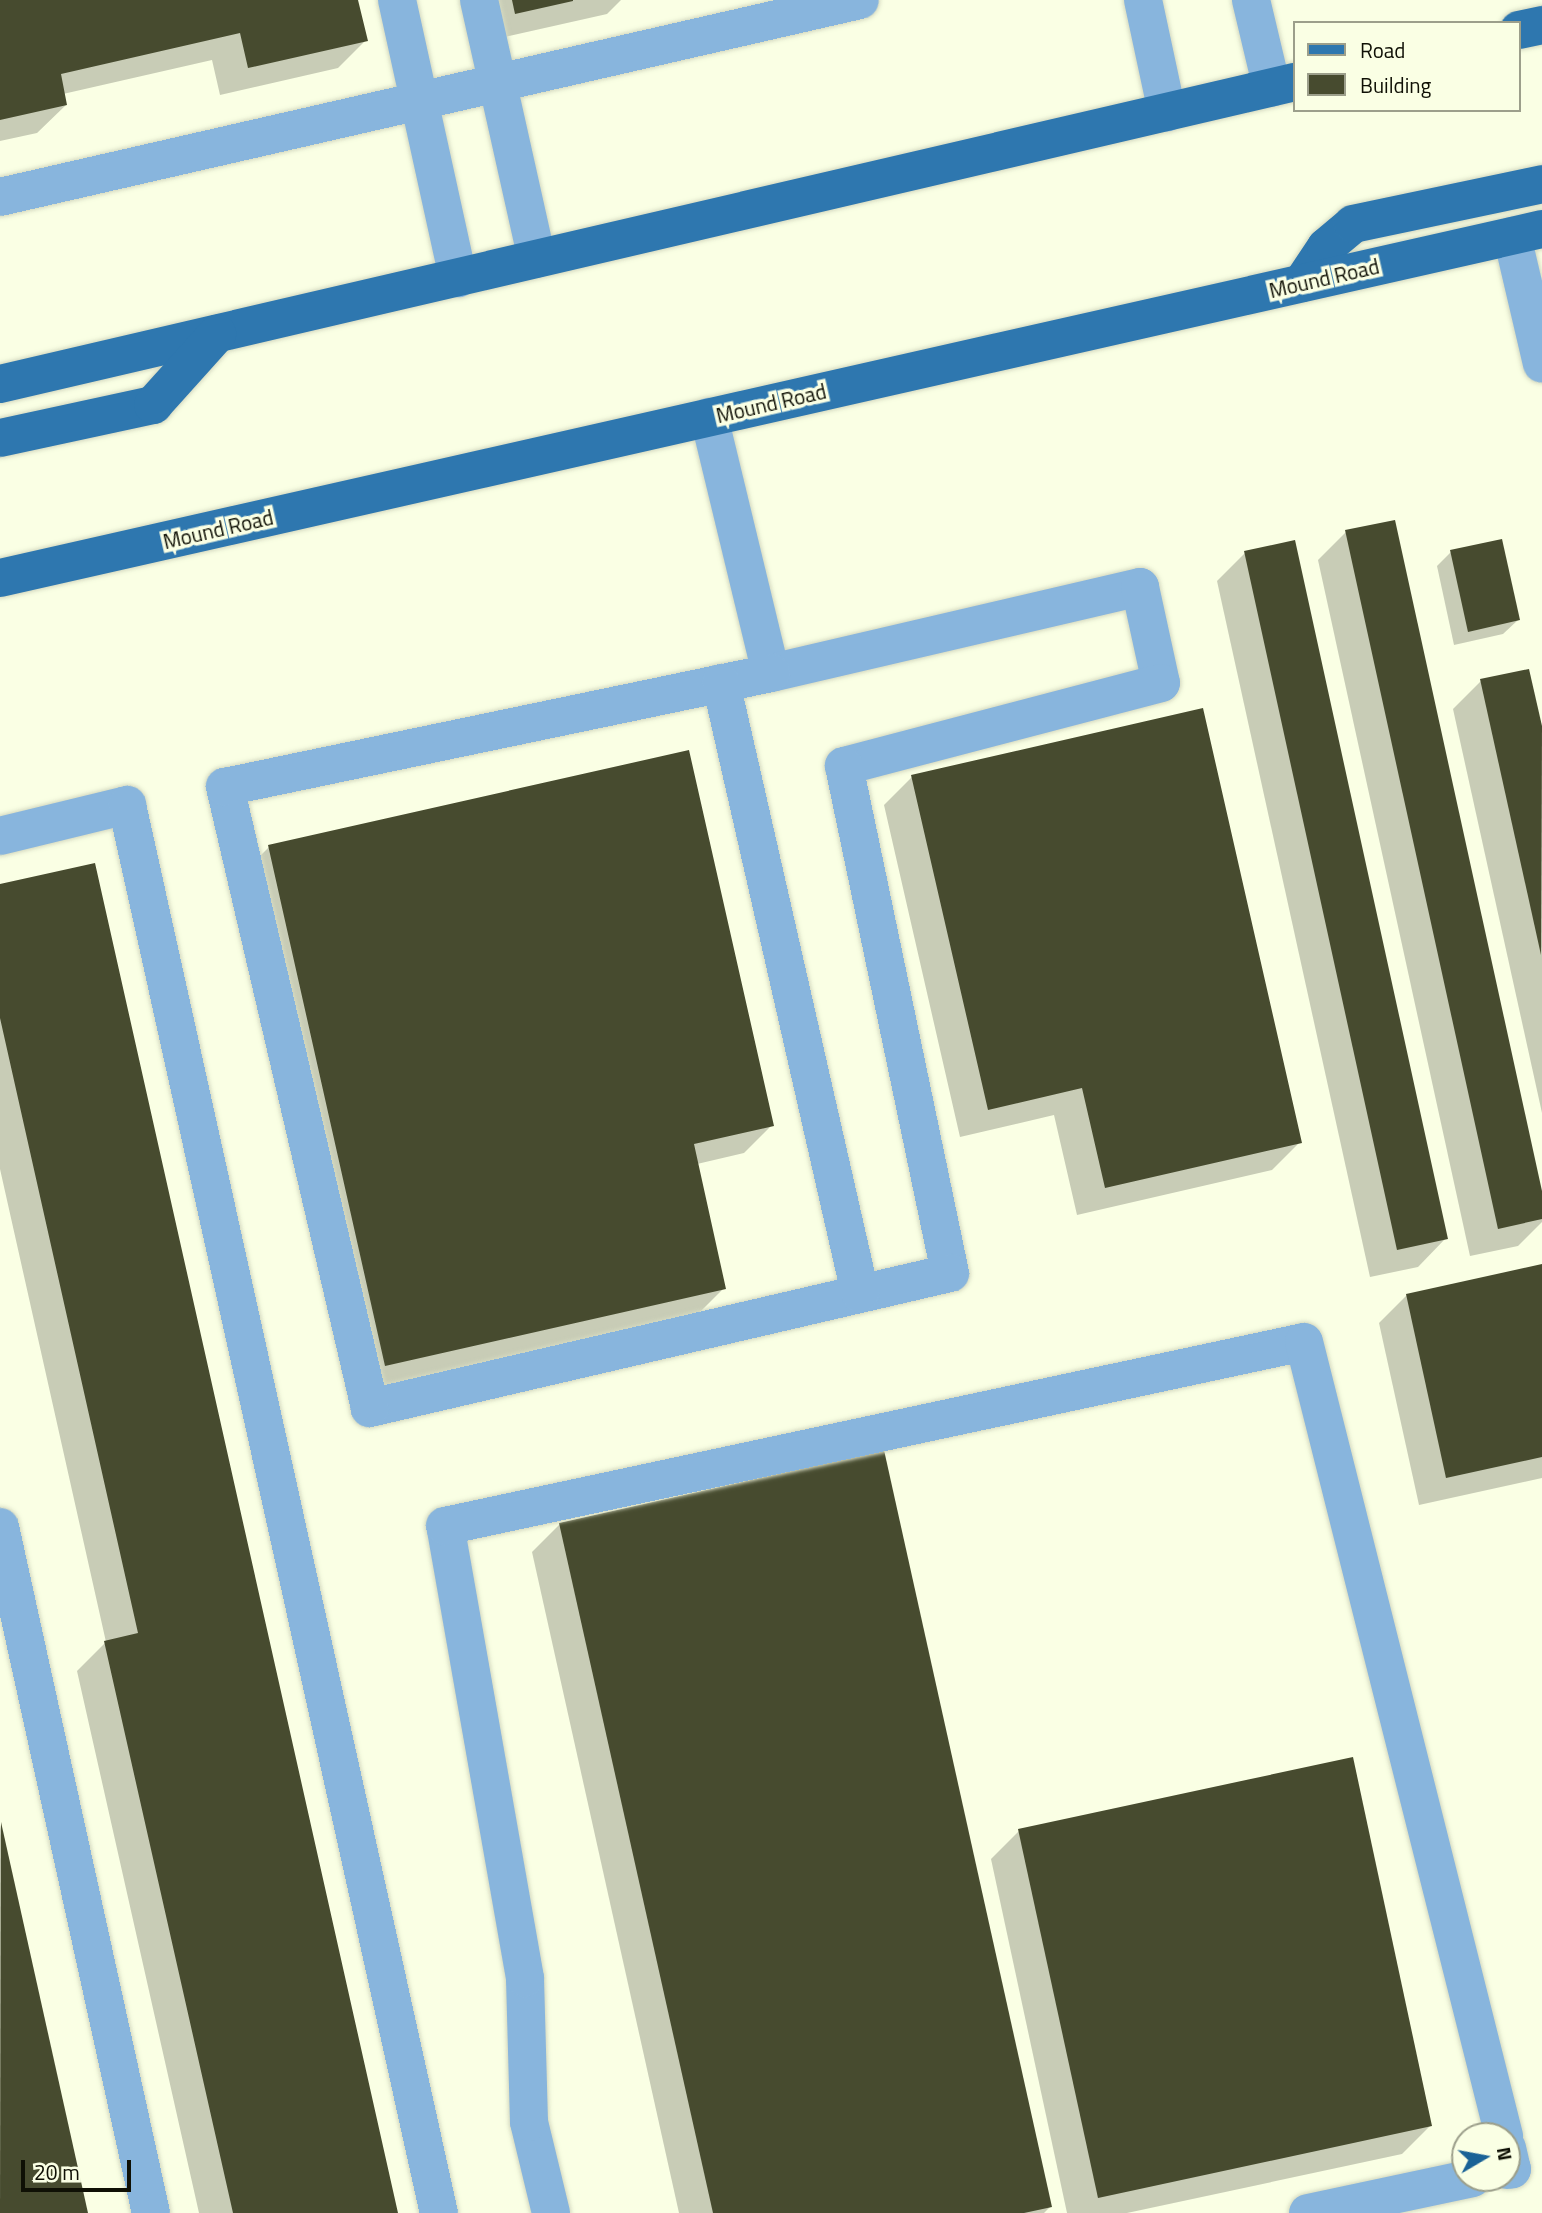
<!DOCTYPE html>
<html>
<head>
<meta charset="utf-8">
<style>
  body { margin:0 }
  #map { position:relative; width:1542px; height:2213px; overflow:hidden; background:#faffe4; font-family:"Titillium Web",sans-serif }
  div>[style] { position:absolute }
  [style*='--x'] { left:calc(var(--x)*1px); top:calc(var(--y)*1px); width:calc(var(--w)*1px); rotate:calc(var(--a)*1deg) }
  .shadow>* { inset:0; background:#0003 }
  .building>* { inset:0; background:#474b2f }
  .roads { filter:drop-shadow(0 0 2px #d4d9c0) drop-shadow(0 0 2px #d4d9c0) }
  .minor>* { height:38px; margin:-19px; padding:0 19px; transform-origin:19px; border-radius:19px; background:#88b5dd }
  .major>* { height:38px; margin:-19px; padding:0 19px; transform-origin:19px; border-radius:19px; background:#2e77af }
  span { translate:-50% -50%; white-space:nowrap; text-align:center; line-height:1.15; -webkit-text-stroke:7px #faffe4; paint-order:stroke }
  .street-label { font-size:21px; color:#0f1005 }
  .legend { position:absolute; left:1293px; top:21px; width:228px; height:91px; box-sizing:border-box; background:#faffe4; border:2px solid #9c9f8b; margin:0; padding:9px 12px; list-style:none; font-size:21px; color:#0f1005 }
  .legend li { display:flex; align-items:center; gap:14px; height:35px }
  .legend b { width:35px; border:2px solid #9c9f8b }
  .north { position:absolute; left:1451px; top:2122px; width:70px; height:70px; box-sizing:border-box; background:#faffe4; border:2px solid #9c9f8b; border-radius:50%; rotate:80deg; font-size:19px; font-weight:700; line-height:28px; text-align:center; color:#0f1005 }
  .north::after { content:''; display:block; margin:auto; width:24px; height:32px; background:#1a6296; clip-path:polygon(50% 0,100% 100%,50% 72%,0 100%) }
  .scale { position:absolute; left:21px; top:2160px; width:110px; height:32px; box-sizing:border-box; border:4px solid #0f1005; border-top:0; padding-left:9px; font-size:21px; line-height:24px; white-space:nowrap; color:#0f1005; -webkit-text-stroke:5px #faffe4; paint-order:stroke }
</style>
</head>
<body>
<div id="map">
  <div class="shadow">
    <div style="clip-path:polygon(0 0,357px 0,366px 40px,338px 68px,220px 95px,212px 60px,63px 94px,66px 105px,37px 133px,0 141px)"></div>
    <div style="clip-path:polygon(478px 0,621px 0,607px 14px,487px 41px)"></div>
    <div style="clip-path:polygon(1346px 532px,1542px 1199px,1542px 1222px,1518px 1246px,1470px 1256px,1318px 560px)"></div>
    <div style="clip-path:polygon(1451px 552px,1518px 620px,1503px 634px,1454px 645px,1437px 566px)"></div>
    <div style="clip-path:polygon(1245px 553px,1446px 1238px,1418px 1267px,1370px 1277px,1217px 581px)"></div>
    <div style="clip-path:polygon(1528px 671px,1542px 734px,1542px 1113px,1453px 709px,1481px 681px)"></div>
    <div style="clip-path:polygon(912px 777px,1300px 1142px,1272px 1170px,1077px 1215px,1054px 1115px,960px 1137px,884px 805px)"></div>
    <div style="clip-path:polygon(269px 847px,772px 1125px,744px 1153px,697px 1164px,724px 1288px,696px 1316px,358px 1393px,241px 875px)"></div>
    <div style="clip-path:polygon(0 886px,396px 2213px,199px 2213px,77px 1671px,106px 1642px,0 1169px)"></div>
    <div style="clip-path:polygon(1542px 1266px,1542px 1478px,1419px 1505px,1379px 1323px,1407px 1295px)"></div>
    <div style="clip-path:polygon(560px 1524px,1051px 2206px,1044px 2213px,679px 2213px,532px 1552px)"></div>
    <div style="clip-path:polygon(0 1825px,86px 2213px,0 2213px)"></div>
    <div style="clip-path:polygon(1019px 1831px,1430px 2126px,1402px 2154px,1127px 2213px,1067px 2213px,991px 1859px)"></div>
  </div>
  <div class="building">
    <div style="clip-path:polygon(0 0,358px 0,368px 41px,248px 68px,240px 33px,61px 74px,67px 105px,0 120px)"></div>
    <div style="clip-path:polygon(512px 0,573px 0,573px 1px,515px 14px)"></div>
    <div style="clip-path:polygon(1395px 520px,1542px 1191px,1542px 1219px,1498px 1229px,1345px 530px)"></div>
    <div style="clip-path:polygon(1502px 539px,1520px 620px,1468px 632px,1450px 550px)"></div>
    <div style="clip-path:polygon(1295px 540px,1448px 1239px,1397px 1250px,1244px 551px)"></div>
    <div style="clip-path:polygon(1529px 669px,1542px 726px,1541px 955px,1480px 679px)"></div>
    <div style="clip-path:polygon(1203px 708px,1302px 1143px,1105px 1188px,1082px 1088px,988px 1110px,911px 775px)"></div>
    <div style="clip-path:polygon(689px 750px,774px 1126px,694px 1144px,726px 1289px,385px 1366px,268px 845px)"></div>
    <div style="clip-path:polygon(95px 863px,398px 2213px,233px 2213px,104px 1641px,138px 1633px,0 1018px,0 884px)"></div>
    <div style="clip-path:polygon(1542px 1264px,1542px 1457px,1446px 1478px,1406px 1294px)"></div>
    <div style="clip-path:polygon(884px 1450px,1052px 2207px,1024px 2213px,713px 2213px,559px 1523px)"></div>
    <div style="clip-path:polygon(1353px 1757px,1432px 2126px,1098px 2198px,1018px 1829px)"></div>
    <div style="clip-path:polygon(1px 1822px,88px 2213px,0 2213px)"></div>
  </div>
  <div class="roads">
    <div class="minor">
      <div style="--x:397;--y:0;--w:285;--a:77.6"></div>
      <div style="--x:479;--y:0;--w:265;--a:77.4"></div>
      <div style="--x:1143;--y:0;--w:115;--a:77.9"></div>
      <div style="--x:1251;--y:0;--w:90;--a:76.6"></div>
      <div style="--x:0;--y:197;--w:882;--a:-12.9"></div>
      <div style="--x:1512;--y:236;--w:131;--a:76.8"></div>
      <div style="--x:709;--y:417;--w:263;--a:76.4"></div>
      <div style="--x:771;--y:673;--w:379;--a:-13.1"></div>
      <div style="--x:1140;--y:587;--w:98;--a:77.7"></div>
      <div style="--x:1161;--y:683;--w:328;--a:165.3"></div>
      <div style="--x:844;--y:766;--w:518;--a:78.19"></div>
      <div style="--x:950;--y:1273;--w:596;--a:166.9"></div>
      <div style="--x:370;--y:1408;--w:638;--a:-103.14"></div>
      <div style="--x:225;--y:787;--w:558;--a:-11.79"></div>
      <div style="--x:721;--y:683;--w:626;--a:77.16"></div>
      <div style="--x:0;--y:836;--w:131;--a:-13.7"></div>
      <div style="--x:127;--y:805;--w:1442;--a:77.51"></div>
      <div style="--x:0;--y:1527;--w:702;--a:77.59"></div>
      <div style="--x:1507;--y:2148;--w:22;--a:77"></div>
      <div style="--x:1512;--y:2169;--w:5;--a:169"></div>
      <div style="--x:551;--y:2213;--w:94;--a:-103.6"></div>
      <div style="--x:529;--y:2122;--w:144;--a:-91.6"></div>
      <div style="--x:525;--y:1978;--w:459;--a:-100"></div>
      <div style="--x:445;--y:1526;--w:878;--a:-12.09"></div>
      <div style="--x:1304;--y:1342;--w:819;--a:75.86"></div>
      <div style="--x:1308;--y:2213;--w:168;--a:-12"></div>
    </div>
    <div class="major">
      <div style="--x:1519;--y:30;--w:24;--a:-12"></div>
      <div style="--x:1302;--y:283;--w:43;--a:-56.3"></div>
      <div style="--x:1326;--y:247;--w:35;--a:-40"></div>
      <div style="--x:1353;--y:224;--w:193;--a:-11.9"></div>
      <div style="--x:0;--y:384;--w:1330;--a:-13.13"></div>
      <div style="--x:0;--y:438;--w:157;--a:-12.2"></div>
      <div style="--x:153;--y:405;--w:96;--a:-48"></div>
      <div style="--x:0;--y:578;--w:1581;--a:-12.75"></div>
    </div>
  </div>
  <div class="street-label">
    <span style="left:1324px;top:278px;rotate:-13deg">Mound Road</span>
    <span style="left:771px;top:403px;rotate:-13deg">Mound Road</span>
    <span style="left:218px;top:529px;rotate:-13deg">Mound Road</span>
  </div>
  <ul class="legend">
  <li><b style="height:9px;background:#2e77af"></b>Road</li>
  <li><b style="height:19px;background:#474b2f"></b>Building</li>
  </ul>
  <div class="north">N</div>
  <div class="scale">20 m</div>
</div>
</body>
</html>
